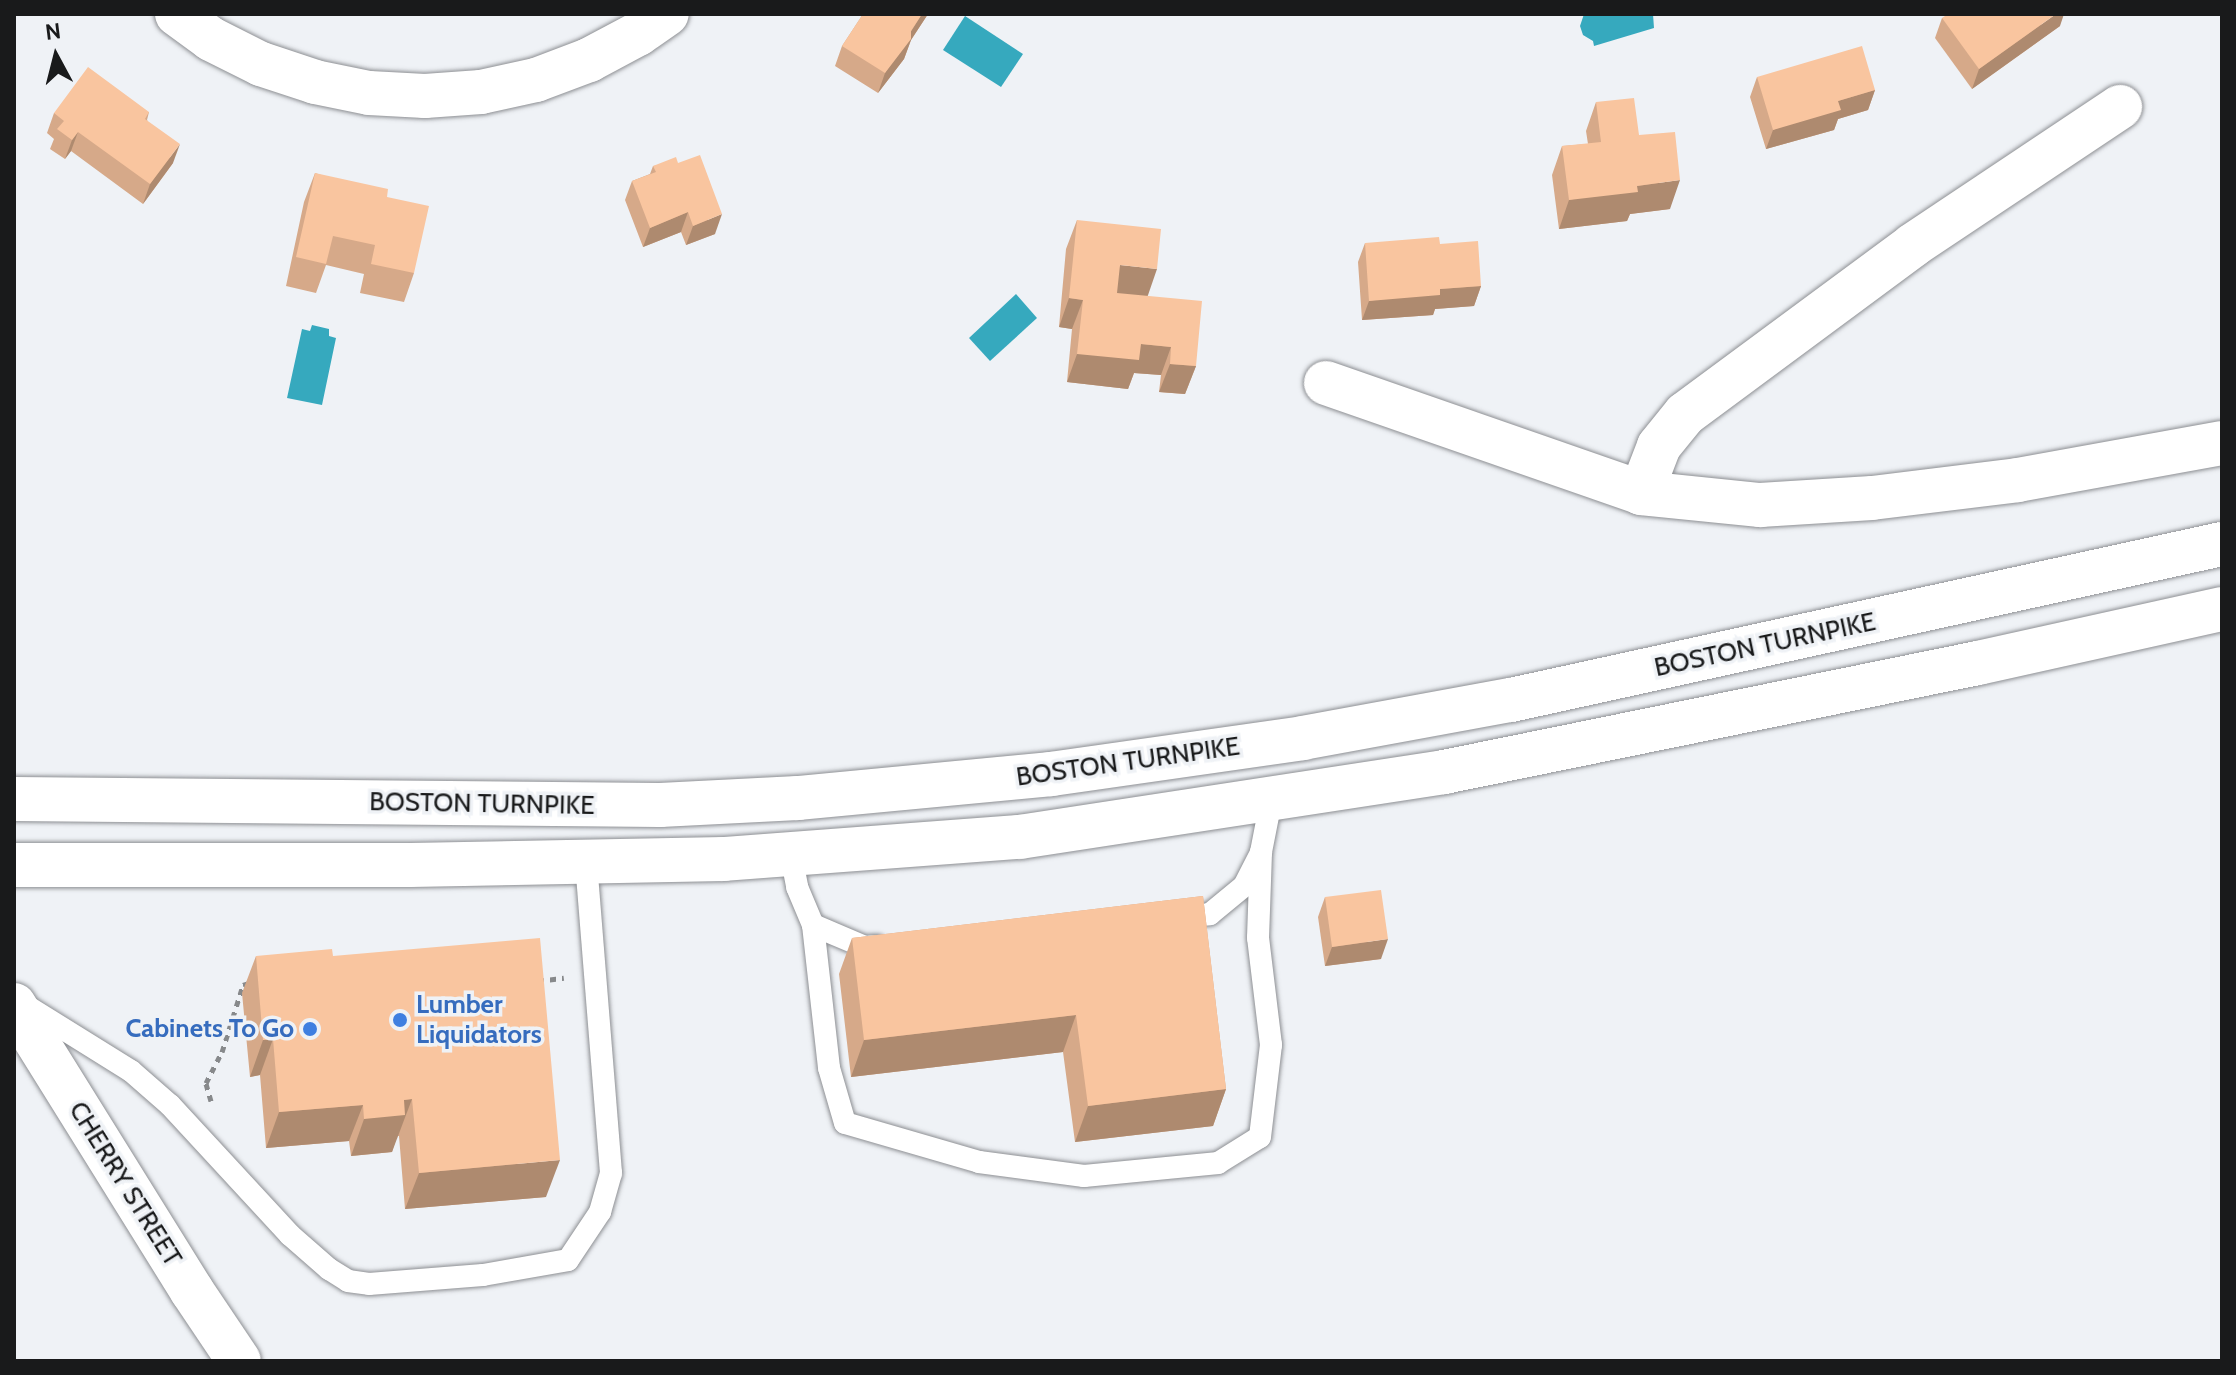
<!DOCTYPE html>
<html>
<head>
<meta charset="utf-8">
<style>
  body { margin:0 }
  #map { position:relative; width:2236px; height:1375px; overflow:hidden; background:#eff2f6; font-family:Cabin,sans-serif }
  div>[style] { position:absolute }
  [style*='--x'] { left:calc(var(--x)*1px); top:calc(var(--y)*1px); width:calc(var(--w)*1px); rotate:calc(var(--a)*1deg) }
  .water>* { inset:0; background:#36a9be }
  .path>* { height:5px; margin-top:-2.5px; transform-origin:0; background:repeating-linear-gradient(90deg,#87898b 0 6px,transparent 0 12px) }
  .roads { filter:drop-shadow(0 0 2px #8d8f93) drop-shadow(0 0 2px #8d8f93) }
  .service>* { height:22px; margin:-11px; padding:0 11px; transform-origin:11px; border-radius:11px; background:#fff }
  .minor>* { height:44px; margin:-22px; padding:0 22px; transform-origin:22px; border-radius:22px; background:#fff }
  .trunk>* { height:44px; margin:-22px; padding:0 22px; transform-origin:22px; border-radius:22px; background:#fff }
  .wall>* { inset:0; background:#d6a989 }
  .shaded-wall>* { inset:0; background:#ae8a6f }
  .building>* { inset:0; background:#f9c59f }
  .dots>* { width:22px; height:22px; translate:-50% -50%; box-sizing:border-box; border:4px solid #eff2f6; border-radius:50% }
  span { translate:-50% -50%; white-space:nowrap; text-align:center; line-height:1.15; -webkit-text-stroke:7px #eff2f6; paint-order:stroke }
  .street-label { font-size:26px; color:#191a1b }
  .shop-label { font-size:26px; color:#366cbe; font-weight:700 }
  .left { translate:0 -50%; text-align:left }
  .right { translate:-100% -50%; text-align:right }
  .frame { position:absolute; inset:0; border:16px solid #191a1b; pointer-events:none }
  .north { position:absolute; left:16px; top:16px; width:80px; height:80px; -webkit-text-stroke:6px #eff2f6; paint-order:stroke; rotate:353deg; font-size:22px; font-weight:700; line-height:32px; text-align:center; color:#191a1b }
  .north::after { content:''; display:block; margin:auto; width:28px; height:36px; background:#191a1b; clip-path:polygon(50% 0,100% 100%,50% 72%,0 100%) }
</style>
</head>
<body>
<div id="map">
  <div class="water">
    <div style="clip-path:polygon(1584px 14px,1653px 14px,1654px 28px,1594px 46px,1593px 41px,1583px 35px,1580px 26px)"></div>
    <div style="clip-path:polygon(965px 16px,1023px 54px,1001px 87px,943px 50px)"></div>
    <div style="clip-path:polygon(1016px 294px,1037px 318px,990px 361px,969px 338px)"></div>
    <div style="clip-path:polygon(312px 325px,329px 329px,329px 336px,336px 338px,322px 405px,287px 398px,302px 329px,310px 331px)"></div>
  </div>
  <div class="path">
    <div style="--x:538;--y:981;--w:26;--a:-7"></div>
    <div style="--x:211;--y:1101;--w:19;--a:-106"></div>
    <div style="--x:206;--y:1083;--w:35;--a:-63"></div>
    <div style="--x:222;--y:1052;--w:70;--a:-72.6"></div>
    <div style="--x:243;--y:985;--w:6;--a:-18"></div>
  </div>
  <div class="roads">
    <div class="service">
      <div style="--x:791;--y:855;--w:33;--a:79"></div>
      <div style="--x:797;--y:887;--w:41;--a:67.2"></div>
      <div style="--x:813;--y:925;--w:56;--a:22.9"></div>
      <div style="--x:865;--y:947;--w:12;--a:-5"></div>
      <div style="--x:1178;--y:917;--w:32;--a:-5"></div>
      <div style="--x:1210;--y:914;--w:44;--a:-39.5"></div>
      <div style="--x:1244;--y:886;--w:38;--a:-63"></div>
      <div style="--x:1261;--y:852;--w:52;--a:-78.9"></div>
      <div style="--x:813;--y:925;--w:144;--a:83.6"></div>
      <div style="--x:829;--y:1068;--w:57;--a:73.8"></div>
      <div style="--x:845;--y:1123;--w:140;--a:16.2"></div>
      <div style="--x:979;--y:1162;--w:106;--a:7.6"></div>
      <div style="--x:1084;--y:1176;--w:135;--a:-5.5"></div>
      <div style="--x:1218;--y:1163;--w:49;--a:-31.8"></div>
      <div style="--x:1260;--y:1137;--w:93;--a:-83.2"></div>
      <div style="--x:1271;--y:1045;--w:108;--a:-96.9"></div>
      <div style="--x:1258;--y:938;--w:86;--a:-88"></div>
      <div style="--x:25;--y:1005;--w:125;--a:31.9"></div>
      <div style="--x:131;--y:1071;--w:52;--a:41.1"></div>
      <div style="--x:170;--y:1105;--w:177;--a:47.3"></div>
      <div style="--x:290;--y:1235;--w:52;--a:41.1"></div>
      <div style="--x:329;--y:1269;--w:22;--a:32"></div>
      <div style="--x:348;--y:1281;--w:21;--a:8"></div>
      <div style="--x:369;--y:1284;--w:114;--a:-4.5"></div>
      <div style="--x:483;--y:1275;--w:86;--a:-10"></div>
      <div style="--x:568;--y:1260;--w:58;--a:-56.3"></div>
      <div style="--x:600;--y:1212;--w:41;--a:-74.2"></div>
      <div style="--x:611;--y:1173;--w:312;--a:-94.6"></div>
    </div>
    <div class="minor">
      <div style="--x:177;--y:14;--w:42;--a:36.3"></div>
      <div style="--x:211;--y:39;--w:56;--a:26.6"></div>
      <div style="--x:261;--y:64;--w:57;--a:18.4"></div>
      <div style="--x:315;--y:82;--w:55;--a:11.5"></div>
      <div style="--x:369;--y:93;--w:56;--a:3.1"></div>
      <div style="--x:425;--y:96;--w:56;--a:-4.1"></div>
      <div style="--x:481;--y:92;--w:56;--a:-12.3"></div>
      <div style="--x:536;--y:80;--w:57;--a:-20.7"></div>
      <div style="--x:589;--y:60;--w:55;--a:-28"></div>
      <div style="--x:638;--y:34;--w:35;--a:-35"></div>
      <div style="--x:1326;--y:383;--w:334;--a:19.2"></div>
      <div style="--x:1641;--y:493;--w:120;--a:5.8"></div>
      <div style="--x:1760;--y:505;--w:112;--a:-3.6"></div>
      <div style="--x:1872;--y:498;--w:147;--a:-7"></div>
      <div style="--x:2018;--y:480;--w:207;--a:-10.3"></div>
      <div style="--x:1641;--y:493;--w:50;--a:-69"></div>
      <div style="--x:1659;--y:446;--w:41;--a:-50.9"></div>
      <div style="--x:1685;--y:414;--w:284;--a:-36.5"></div>
      <div style="--x:1913;--y:245;--w:249;--a:-33.7"></div>
      <div style="--x:14;--y:1005;--w:337;--a:58.1"></div>
      <div style="--x:192;--y:1291;--w:84;--a:56.1"></div>
    </div>
    <div class="trunk">
      <div style="--x:14;--y:799;--w:646;--a:0.53"></div>
      <div style="--x:660;--y:805;--w:138;--a:-2.9"></div>
      <div style="--x:798;--y:798;--w:254;--a:-5.4"></div>
      <div style="--x:1051;--y:774;--w:255;--a:-8.1"></div>
      <div style="--x:1303;--y:738;--w:211;--a:-10.4"></div>
      <div style="--x:1511;--y:700;--w:728;--a:-12.38"></div>
      <div style="--x:14;--y:865;--w:396;--a:0"></div>
      <div style="--x:410;--y:865;--w:314;--a:-1.1"></div>
      <div style="--x:724;--y:859;--w:297;--a:-4.3"></div>
      <div style="--x:1020;--y:837;--w:429;--a:-8.7"></div>
      <div style="--x:1444;--y:772;--w:545;--a:-11.54"></div>
      <div style="--x:1978;--y:663;--w:250;--a:-12.5"></div>
    </div>
  </div>
  <div class="wall">
    <div style="clip-path:polygon(863px 14px,928px 14px,911px 40px,904px 59px,878px 93px,835px 66px,842px 46px)"></div>
    <div style="clip-path:polygon(1942px 18px,2060px 26px,1972px 89px,1935px 38px)"></div>
    <div style="clip-path:polygon(1757px 77px,1875px 90px,1868px 110px,1838px 119px,1834px 130px,1766px 149px,1750px 97px)"></div>
    <div style="clip-path:polygon(1596px 102px,1639px 135px,1670px 209px,1630px 214px,1627px 221px,1559px 229px,1552px 175px,1562px 146px,1588px 144px,1586px 131px)"></div>
    <div style="clip-path:polygon(149px 112px,147px 120px,173px 163px,143px 204px,71px 151px,65px 159px,50px 149px,54px 139px,47px 133px,54px 113px)"></div>
    <div style="clip-path:polygon(678px 163px,715px 234px,686px 245px,681px 232px,643px 247px,625px 200px,632px 181px,650px 174px,653px 166px)"></div>
    <div style="clip-path:polygon(315px 173px,387px 197px,414px 273px,404px 302px,360px 293px,364px 274px,326px 265px,316px 293px,286px 286px,304px 202px)"></div>
    <div style="clip-path:polygon(1077px 220px,1147px 296px,1196px 366px,1185px 394px,1159px 392px,1161px 375px,1134px 373px,1128px 389px,1067px 382px,1072px 329px,1059px 327px,1066px 249px)"></div>
    <div style="clip-path:polygon(1365px 243px,1440px 244px,1481px 286px,1474px 306px,1435px 309px,1433px 315px,1362px 320px,1358px 262px)"></div>
    <div style="clip-path:polygon(1203px 896px,1226px 1089px,1213px 1126px,1075px 1142px,1063px 1052px,851px 1077px,839px 974px,852px 938px)"></div>
    <div style="clip-path:polygon(1325px 897px,1381px 959px,1325px 966px,1318px 917px)"></div>
    <div style="clip-path:polygon(256px 956px,333px 956px,546px 1197px,405px 1209px,399px 1136px,397px 1136px,392px 1152px,351px 1156px,349px 1141px,266px 1148px,260px 1075px,250px 1077px,242px 993px)"></div>
  </div>
  <div class="shaded-wall">
    <div style="clip-path:polygon(922px 14px,928px 14px,911px 40px,904px 59px,878px 93px,885px 73px)"></div>
    <div style="clip-path:polygon(2056px 14px,2064px 14px,2060px 26px,1972px 89px,1979px 69px)"></div>
    <div style="clip-path:polygon(1875px 90px,1868px 110px,1838px 119px,1834px 130px,1766px 149px,1773px 130px,1838px 101px)"></div>
    <div style="clip-path:polygon(78px 132px,71px 151px,65px 159px,72px 140px)"></div>
    <div style="clip-path:polygon(180px 144px,173px 163px,143px 204px,150px 184px)"></div>
    <div style="clip-path:polygon(1680px 180px,1670px 209px,1630px 214px,1627px 221px,1559px 229px,1569px 200px,1637px 186px)"></div>
    <div style="clip-path:polygon(688px 212px,681px 232px,643px 247px,650px 228px)"></div>
    <div style="clip-path:polygon(722px 214px,715px 234px,686px 245px,693px 226px)"></div>
    <div style="clip-path:polygon(1120px 265px,1157px 269px,1147px 298px,1109px 294px)"></div>
    <div style="clip-path:polygon(1481px 286px,1474px 306px,1435px 309px,1433px 315px,1362px 320px,1369px 301px,1440px 289px)"></div>
    <div style="clip-path:polygon(1069px 298px,1083px 300px,1072px 329px,1059px 327px)"></div>
    <div style="clip-path:polygon(1141px 344px,1171px 347px,1161px 375px,1134px 373px,1128px 389px,1067px 382px,1077px 354px)"></div>
    <div style="clip-path:polygon(1170px 364px,1196px 366px,1185px 394px,1159px 392px)"></div>
    <div style="clip-path:polygon(1388px 939px,1381px 959px,1325px 966px,1332px 947px)"></div>
    <div style="clip-path:polygon(1076px 1015px,1063px 1052px,851px 1077px,864px 1040px)"></div>
    <div style="clip-path:polygon(273px 1039px,260px 1075px,250px 1077px,263px 1040px)"></div>
    <div style="clip-path:polygon(1226px 1089px,1213px 1126px,1075px 1142px,1088px 1106px)"></div>
    <div style="clip-path:polygon(412px 1099px,392px 1152px,351px 1156px,364px 1119px,404px 1100px)"></div>
    <div style="clip-path:polygon(363px 1105px,349px 1141px,266px 1148px,279px 1112px)"></div>
    <div style="clip-path:polygon(560px 1160px,546px 1197px,405px 1209px,419px 1173px)"></div>
  </div>
  <div class="building">
    <div style="clip-path:polygon(863px 14px,922px 14px,911px 31px,911px 39px,885px 73px,842px 46px)"></div>
    <div style="clip-path:polygon(1948px 14px,2056px 14px,1979px 69px,1942px 18px)"></div>
    <div style="clip-path:polygon(1862px 46px,1875px 90px,1838px 101px,1841px 110px,1773px 130px,1757px 77px)"></div>
    <div style="clip-path:polygon(88px 67px,149px 112px,145px 119px,180px 144px,150px 184px,78px 132px,72px 140px,57px 129px,64px 121px,54px 113px)"></div>
    <div style="clip-path:polygon(1634px 98px,1639px 135px,1675px 132px,1680px 180px,1637px 186px,1638px 192px,1569px 200px,1562px 146px,1601px 142px,1596px 102px)"></div>
    <div style="clip-path:polygon(700px 155px,722px 214px,693px 226px,688px 212px,650px 228px,632px 181px,656px 172px,653px 166px,676px 157px,678px 163px)"></div>
    <div style="clip-path:polygon(315px 173px,388px 189px,387px 197px,429px 206px,414px 273px,371px 264px,375px 245px,333px 236px,326px 264px,296px 257px)"></div>
    <div style="clip-path:polygon(1077px 220px,1161px 229px,1157px 269px,1120px 265px,1117px 293px,1202px 301px,1196px 366px,1170px 364px,1171px 347px,1141px 344px,1139px 360px,1077px 354px,1083px 300px,1069px 298px)"></div>
    <div style="clip-path:polygon(1439px 237px,1440px 244px,1478px 241px,1481px 286px,1440px 289px,1440px 295px,1369px 301px,1365px 243px)"></div>
    <div style="clip-path:polygon(1381px 890px,1388px 939px,1332px 947px,1325px 897px)"></div>
    <div style="clip-path:polygon(1203px 896px,1226px 1089px,1088px 1106px,1076px 1015px,864px 1040px,852px 938px)"></div>
    <div style="clip-path:polygon(540px 938px,560px 1160px,419px 1173px,412px 1099px,404px 1100px,405px 1115px,364px 1119px,363px 1105px,279px 1112px,273px 1039px,263px 1040px,256px 956px,332px 949px,333px 956px)"></div>
  </div>
  <div class="dots">
    <div style="left:400px;top:1020px;background:#3f7fe0"></div>
    <div style="left:310px;top:1029px;background:#3f7fe0"></div>
  </div>
  <div class="street-label">
    <span style="left:1765px;top:645px;rotate:-12deg">BOSTON TURNPIKE</span>
    <span style="left:1128px;top:762px;rotate:-8deg">BOSTON TURNPIKE</span>
    <span style="left:482px;top:804px;rotate:1deg">BOSTON TURNPIKE</span>
    <span style="left:125px;top:1184px;rotate:58deg">CHERRY STREET</span>
  </div>
  <div class="shop-label">
    <span class="left" style="left:416px;top:1020px">Lumber<br>Liquidators</span>
    <span class="right" style="left:294px;top:1029px">Cabinets To Go</span>
  </div>
  <div class="frame"></div>
  <div class="north">N</div>
</div>
</body>
</html>
